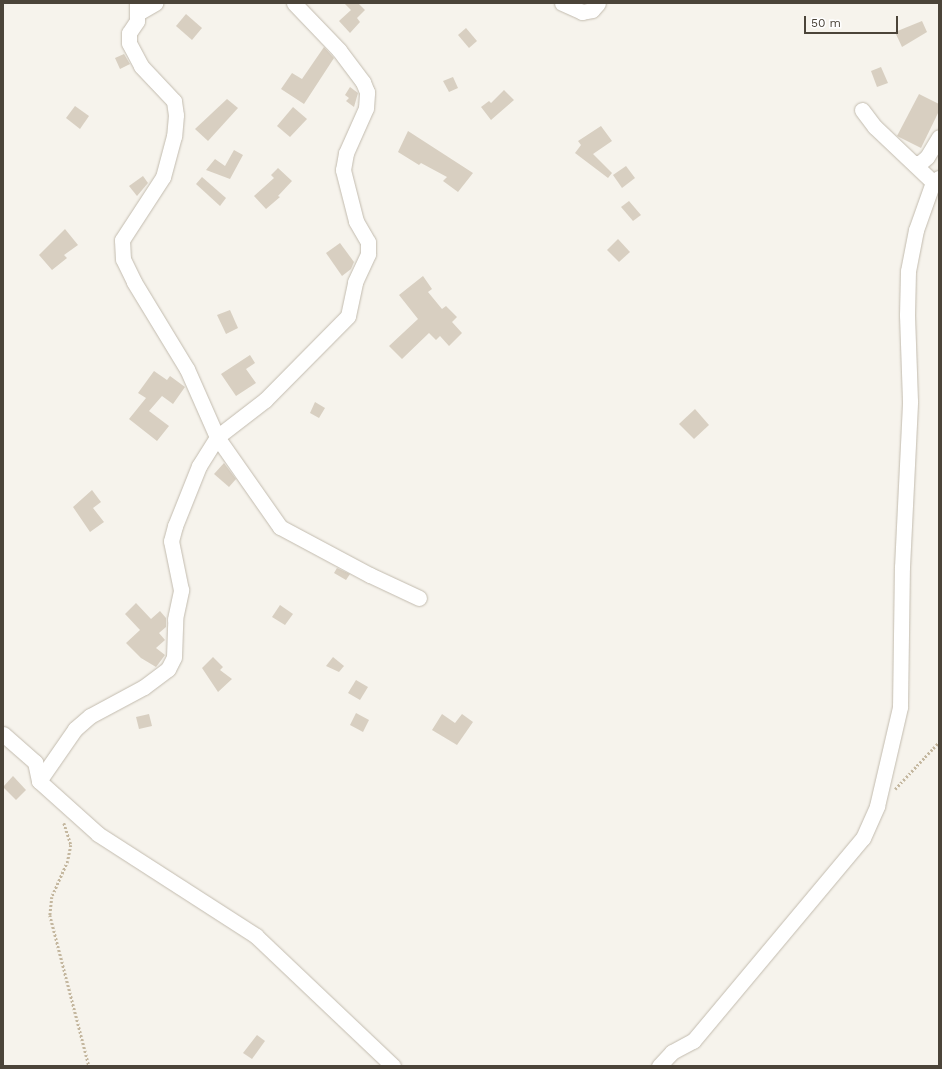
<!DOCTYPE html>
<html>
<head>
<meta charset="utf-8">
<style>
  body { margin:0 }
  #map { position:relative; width:942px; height:1069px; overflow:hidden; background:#f6f3ec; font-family:"Work Sans",sans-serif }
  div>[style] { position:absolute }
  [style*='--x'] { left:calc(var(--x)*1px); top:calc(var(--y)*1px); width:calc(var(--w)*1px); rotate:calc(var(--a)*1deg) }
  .building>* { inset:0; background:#d8cfc1 }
  .path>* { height:2.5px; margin-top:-1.25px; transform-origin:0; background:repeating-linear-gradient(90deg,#c4b79f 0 2px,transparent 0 4px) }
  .roads { filter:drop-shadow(0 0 1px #c2bbae) drop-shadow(0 0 1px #c2bbae) }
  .street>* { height:15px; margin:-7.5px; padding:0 7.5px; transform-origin:7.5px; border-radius:7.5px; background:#fff }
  span { translate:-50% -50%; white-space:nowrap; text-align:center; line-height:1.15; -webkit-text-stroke:3.5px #fff; paint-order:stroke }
  .frame { position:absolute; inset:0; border:4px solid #4b4439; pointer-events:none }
  .scale { position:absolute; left:804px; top:16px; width:94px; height:18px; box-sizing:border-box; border:2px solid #4b4439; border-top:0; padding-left:5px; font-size:12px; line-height:14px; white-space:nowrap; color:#4b4439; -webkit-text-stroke:3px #fff; paint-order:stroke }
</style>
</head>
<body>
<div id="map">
  <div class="building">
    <div style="clip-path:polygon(344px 3px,358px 3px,365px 10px,357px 18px,360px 22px,350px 33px,339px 21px,351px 10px)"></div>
    <div style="clip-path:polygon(186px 14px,202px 28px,192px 40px,176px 26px)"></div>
    <div style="clip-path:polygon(922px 21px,927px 32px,902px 47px,895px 32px)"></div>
    <div style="clip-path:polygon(466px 28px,477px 41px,469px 48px,458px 35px)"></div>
    <div style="clip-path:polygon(324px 47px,334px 58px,304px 104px,281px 89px,292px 73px,302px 79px)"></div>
    <div style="clip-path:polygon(124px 54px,130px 64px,120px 69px,115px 58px)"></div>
    <div style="clip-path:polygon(881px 67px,888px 83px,877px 87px,871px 71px)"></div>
    <div style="clip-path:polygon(453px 77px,458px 88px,449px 92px,443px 81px)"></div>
    <div style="clip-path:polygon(350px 87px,358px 93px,354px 107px,346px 101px,349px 98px,345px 95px)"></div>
    <div style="clip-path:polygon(504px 90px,514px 100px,491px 120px,481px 107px,489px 101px,491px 103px)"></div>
    <div style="clip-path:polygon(919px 94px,939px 104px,939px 111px,921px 148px,897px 136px)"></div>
    <div style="clip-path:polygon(227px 99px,238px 108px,208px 141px,195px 129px)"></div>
    <div style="clip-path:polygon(75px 106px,89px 116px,80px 129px,66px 118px)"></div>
    <div style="clip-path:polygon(293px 107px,307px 119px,290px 137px,277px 126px)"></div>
    <div style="clip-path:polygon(601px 126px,612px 141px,593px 154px,612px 173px,608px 178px,575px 153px,581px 145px,578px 141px)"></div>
    <div style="clip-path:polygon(408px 131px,473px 173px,458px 192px,443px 181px,447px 177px,421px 163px,419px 165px,398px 152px)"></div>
    <div style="clip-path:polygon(234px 150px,243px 155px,230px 179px,206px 170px,215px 159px,225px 166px)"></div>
    <div style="clip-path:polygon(626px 166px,635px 178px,622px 188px,613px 175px)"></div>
    <div style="clip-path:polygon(278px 168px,292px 181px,278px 196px,280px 197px,266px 209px,254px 196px,274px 178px,271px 175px)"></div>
    <div style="clip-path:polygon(143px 176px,148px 183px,137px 196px,129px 186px)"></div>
    <div style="clip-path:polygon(202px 177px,226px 198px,220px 206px,196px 184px)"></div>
    <div style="clip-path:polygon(629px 201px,641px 215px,633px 221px,621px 207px)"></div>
    <div style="clip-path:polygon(65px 229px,78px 245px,64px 255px,67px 258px,52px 270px,39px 255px)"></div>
    <div style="clip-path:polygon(618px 239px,630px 252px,619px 262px,607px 250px)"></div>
    <div style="clip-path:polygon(340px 243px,354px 262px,351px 269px,342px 276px,326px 253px)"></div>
    <div style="clip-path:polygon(423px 276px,432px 289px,428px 292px,442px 309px,446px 306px,457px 317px,452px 322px,462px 333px,449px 346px,440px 336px,436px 340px,429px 333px,402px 359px,389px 346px,418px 319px,399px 295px)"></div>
    <div style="clip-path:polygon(230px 310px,238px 328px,226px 334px,217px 315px)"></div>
    <div style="clip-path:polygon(250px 355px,255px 363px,246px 369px,256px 383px,236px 396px,221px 374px)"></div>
    <div style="clip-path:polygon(154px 371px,167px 380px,170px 376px,185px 387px,173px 404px,162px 396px,149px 411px,169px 426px,157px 441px,129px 419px,146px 398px,138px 393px)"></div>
    <div style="clip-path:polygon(315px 402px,325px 408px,319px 418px,310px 413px)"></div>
    <div style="clip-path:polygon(695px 409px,709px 425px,694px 439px,679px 424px)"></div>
    <div style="clip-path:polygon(224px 463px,236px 479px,229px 487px,214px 474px)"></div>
    <div style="clip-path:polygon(92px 490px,101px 502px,93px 508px,104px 522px,90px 532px,73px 507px)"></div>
    <div style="clip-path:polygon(337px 568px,350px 574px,346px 580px,334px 573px)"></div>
    <div style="clip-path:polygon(136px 603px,151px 619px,160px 611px,166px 618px,166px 627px,159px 633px,165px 640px,156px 648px,165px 655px,156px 667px,141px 658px,126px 643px,140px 630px,125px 614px)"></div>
    <div style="clip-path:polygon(280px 605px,293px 614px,285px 625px,272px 617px)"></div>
    <div style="clip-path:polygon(213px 657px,223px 667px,220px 670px,232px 679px,218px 692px,202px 668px)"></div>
    <div style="clip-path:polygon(333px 657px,344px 666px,339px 672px,326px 666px)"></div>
    <div style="clip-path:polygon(356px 680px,368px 687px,360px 700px,348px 693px)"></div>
    <div style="clip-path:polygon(356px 713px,369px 720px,363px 732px,350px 725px)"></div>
    <div style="clip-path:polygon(149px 714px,152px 726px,139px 729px,136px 717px)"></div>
    <div style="clip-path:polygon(442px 714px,455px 723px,462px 714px,473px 722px,457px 745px,432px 730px)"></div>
    <div style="clip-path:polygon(13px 776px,26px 790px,16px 800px,3px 787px)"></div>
    <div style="clip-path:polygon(257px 1035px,265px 1041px,252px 1059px,243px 1053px)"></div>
  </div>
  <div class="path">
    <div style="--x:895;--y:789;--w:64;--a:-46.9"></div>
    <div style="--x:64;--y:823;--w:23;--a:72"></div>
    <div style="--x:71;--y:845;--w:16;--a:101"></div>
    <div style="--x:68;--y:861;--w:39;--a:114"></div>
    <div style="--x:52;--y:897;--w:18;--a:96"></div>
    <div style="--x:50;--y:915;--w:156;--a:75.5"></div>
  </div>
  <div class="roads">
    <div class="street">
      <div style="--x:137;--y:3;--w:18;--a:90"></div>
      <div style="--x:137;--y:21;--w:14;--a:124"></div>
      <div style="--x:129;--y:33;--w:10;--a:90"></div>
      <div style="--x:129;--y:43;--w:26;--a:62"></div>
      <div style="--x:141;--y:66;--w:48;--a:46.7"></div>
      <div style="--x:174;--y:101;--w:14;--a:82"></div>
      <div style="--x:176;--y:115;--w:21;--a:95"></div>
      <div style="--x:174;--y:136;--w:42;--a:105"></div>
      <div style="--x:163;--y:177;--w:75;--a:123.1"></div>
      <div style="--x:122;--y:240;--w:19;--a:87"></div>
      <div style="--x:123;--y:259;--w:25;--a:64"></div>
      <div style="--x:134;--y:282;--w:102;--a:58.7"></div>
      <div style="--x:187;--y:369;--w:74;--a:66.2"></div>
      <div style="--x:217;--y:437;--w:110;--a:55"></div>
      <div style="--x:280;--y:527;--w:102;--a:28.1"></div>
      <div style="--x:370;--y:575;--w:54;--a:25.1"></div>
      <div style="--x:562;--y:3;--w:22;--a:24"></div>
      <div style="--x:582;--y:12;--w:10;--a:-11"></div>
      <div style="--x:592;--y:10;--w:9;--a:-49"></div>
      <div style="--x:138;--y:13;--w:20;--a:-30"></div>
      <div style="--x:862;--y:110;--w:21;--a:53"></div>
      <div style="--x:875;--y:127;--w:80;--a:43.5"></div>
      <div style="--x:914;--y:163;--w:6;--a:0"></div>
      <div style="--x:920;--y:163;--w:9;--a:-41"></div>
      <div style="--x:927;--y:157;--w:23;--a:-59"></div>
      <div style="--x:3;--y:734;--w:43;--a:41.2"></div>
      <div style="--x:35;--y:762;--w:19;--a:78"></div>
      <div style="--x:39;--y:781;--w:79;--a:41.9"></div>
      <div style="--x:98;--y:834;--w:188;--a:32.8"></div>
      <div style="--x:256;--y:936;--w:189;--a:43.5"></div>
      <div style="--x:39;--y:781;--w:63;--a:-55.3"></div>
      <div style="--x:75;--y:729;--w:20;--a:-41"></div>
      <div style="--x:90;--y:716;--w:61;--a:-28.2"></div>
      <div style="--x:144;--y:687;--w:30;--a:-37"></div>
      <div style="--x:168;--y:669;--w:13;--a:-63"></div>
      <div style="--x:174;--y:657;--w:38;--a:-88"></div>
      <div style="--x:175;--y:619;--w:30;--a:-78"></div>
      <div style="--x:181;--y:590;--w:50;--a:-101.5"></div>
      <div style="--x:171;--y:541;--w:16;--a:-75"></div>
      <div style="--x:175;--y:526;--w:65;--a:-68.2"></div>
      <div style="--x:199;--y:466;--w:34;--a:-58"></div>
      <div style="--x:217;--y:437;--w:61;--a:-37.6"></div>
      <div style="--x:265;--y:400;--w:118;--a:-45.3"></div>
      <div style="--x:348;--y:316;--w:35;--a:-78"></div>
      <div style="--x:355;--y:282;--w:31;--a:-65"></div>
      <div style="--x:368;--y:254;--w:12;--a:-90"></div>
      <div style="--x:368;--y:242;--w:24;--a:-120"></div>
      <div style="--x:356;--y:221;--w:53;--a:-104.3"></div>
      <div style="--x:343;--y:170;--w:17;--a:-80"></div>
      <div style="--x:346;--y:153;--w:49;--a:-66"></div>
      <div style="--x:366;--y:108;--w:16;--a:-86"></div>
      <div style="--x:367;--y:92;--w:11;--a:-112"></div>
      <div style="--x:363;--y:82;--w:40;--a:-127"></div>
      <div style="--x:339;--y:50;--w:65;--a:-133.8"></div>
      <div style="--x:659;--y:1066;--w:19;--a:-47"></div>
      <div style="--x:672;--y:1052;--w:24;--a:-28"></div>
      <div style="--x:693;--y:1041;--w:265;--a:-50.1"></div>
      <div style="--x:863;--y:838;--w:35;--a:-66"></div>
      <div style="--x:877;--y:806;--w:102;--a:-76.9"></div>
      <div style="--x:900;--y:707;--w:140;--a:-89.2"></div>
      <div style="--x:902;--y:567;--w:166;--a:-87.2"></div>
      <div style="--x:910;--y:401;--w:86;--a:-92"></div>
      <div style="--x:907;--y:315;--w:44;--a:-88.7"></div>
      <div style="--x:908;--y:271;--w:42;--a:-79"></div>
      <div style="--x:916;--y:230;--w:51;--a:-70.5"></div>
      <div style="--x:933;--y:182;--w:7;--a:-34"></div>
    </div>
  </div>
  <div class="frame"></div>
  <div class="scale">50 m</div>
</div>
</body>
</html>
